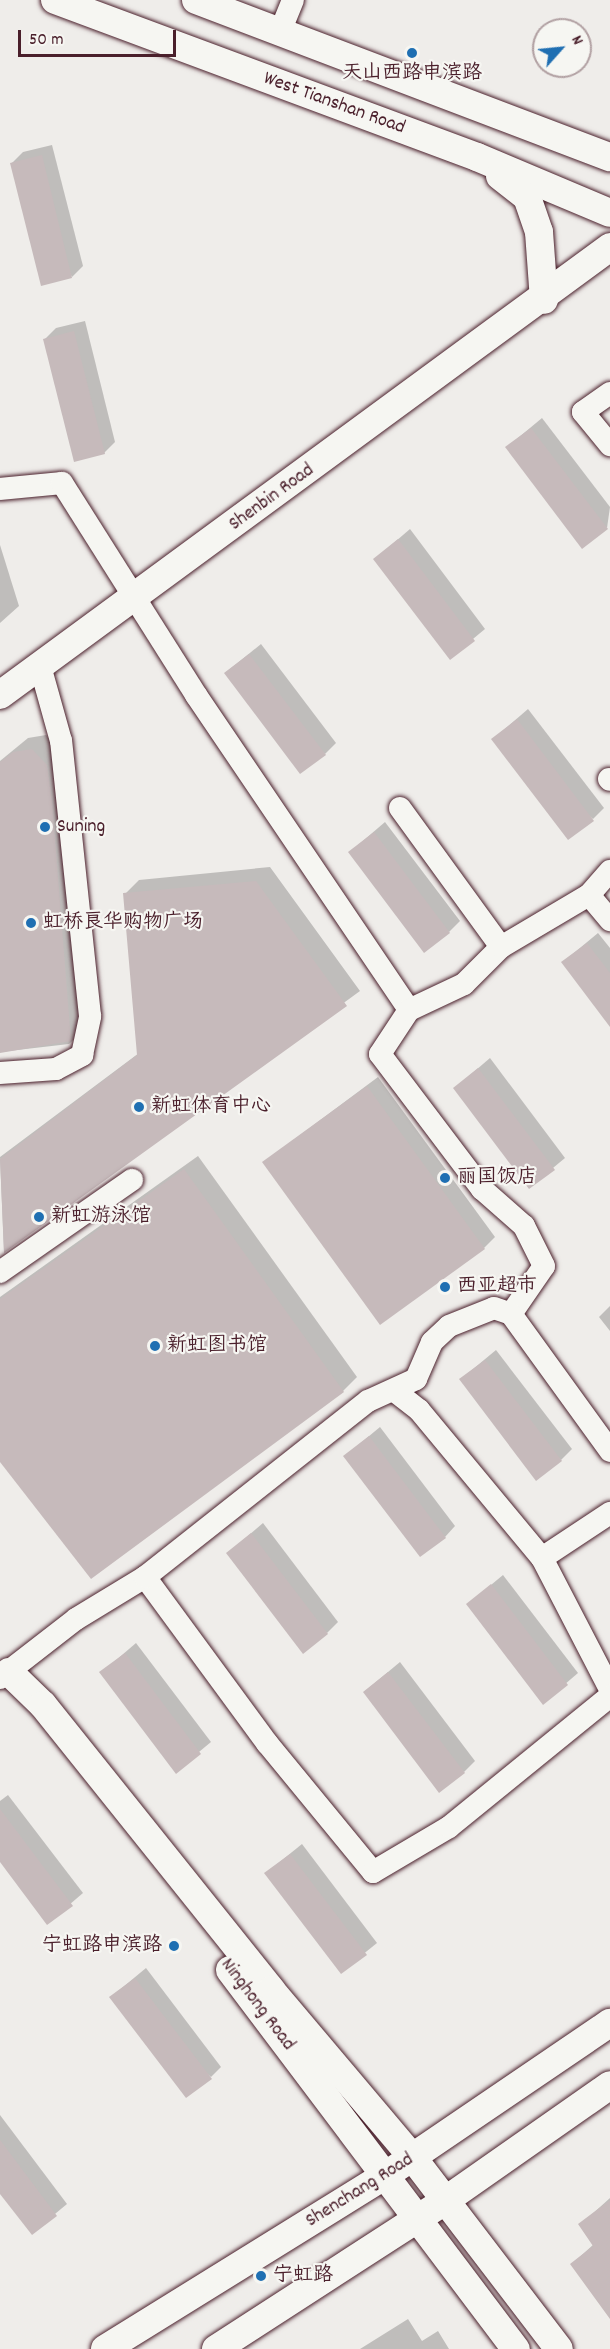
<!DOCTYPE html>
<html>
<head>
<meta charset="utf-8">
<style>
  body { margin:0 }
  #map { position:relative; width:610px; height:2349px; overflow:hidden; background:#efedea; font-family:Dekko,"LXGW WenKai TC",sans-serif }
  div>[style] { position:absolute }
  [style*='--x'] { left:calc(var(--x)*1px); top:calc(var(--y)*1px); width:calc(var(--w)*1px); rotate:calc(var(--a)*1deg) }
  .shadow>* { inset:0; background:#0003 }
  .building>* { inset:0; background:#c6babb }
  .roads { filter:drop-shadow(0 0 2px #4a1f2b) drop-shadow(0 0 2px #4a1f2b) }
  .minor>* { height:22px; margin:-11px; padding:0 11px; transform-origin:11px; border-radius:11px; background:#f6f6f2 }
  .major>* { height:28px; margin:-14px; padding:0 14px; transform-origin:14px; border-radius:14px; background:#f6f6f2 }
  .dots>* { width:16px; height:16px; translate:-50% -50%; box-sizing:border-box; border:3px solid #f6f6f2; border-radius:50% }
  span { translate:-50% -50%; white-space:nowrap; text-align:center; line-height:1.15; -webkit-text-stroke:4.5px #f6f6f2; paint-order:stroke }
  .poi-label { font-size:20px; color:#4a1f2b }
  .left { translate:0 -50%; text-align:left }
  .right { translate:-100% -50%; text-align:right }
  .street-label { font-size:20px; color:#4a1f2b }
  .north { position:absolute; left:532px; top:18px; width:60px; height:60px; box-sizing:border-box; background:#f6f6f2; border:2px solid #b1a0a2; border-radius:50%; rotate:63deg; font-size:16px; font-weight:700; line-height:24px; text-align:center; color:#4a1f2b }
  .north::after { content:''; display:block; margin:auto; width:21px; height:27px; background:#1f6fb2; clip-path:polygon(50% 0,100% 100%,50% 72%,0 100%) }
  .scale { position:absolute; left:18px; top:30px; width:158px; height:27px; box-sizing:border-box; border:3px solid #4a1f2b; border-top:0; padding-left:8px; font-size:18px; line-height:21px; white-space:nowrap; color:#4a1f2b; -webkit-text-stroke:4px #f6f6f2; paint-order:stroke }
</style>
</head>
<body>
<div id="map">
  <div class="shadow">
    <div style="clip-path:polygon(52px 145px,83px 266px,72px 277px,12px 163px,23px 152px)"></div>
    <div style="clip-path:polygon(85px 321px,115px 442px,104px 453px,45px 339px,56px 328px)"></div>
    <div style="clip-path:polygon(542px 418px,610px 507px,607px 528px,507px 447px)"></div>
    <div style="clip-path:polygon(410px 529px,485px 629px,450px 658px,375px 559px)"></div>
    <div style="clip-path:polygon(0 545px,19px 606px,0 623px)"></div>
    <div style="clip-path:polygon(261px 644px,336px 743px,325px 754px,225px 673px)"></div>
    <div style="clip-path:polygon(528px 709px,604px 808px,593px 819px,493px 739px)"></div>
    <div style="clip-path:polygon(46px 735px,61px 750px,84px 1030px,69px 1044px,0 1052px,0 761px,28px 738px)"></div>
    <div style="clip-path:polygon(385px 822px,460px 921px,449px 932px,350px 852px)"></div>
    <div style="clip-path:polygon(270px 867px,360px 991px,4px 1251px,0 1157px,139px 1053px,125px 894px,139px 880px)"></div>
    <div style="clip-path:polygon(598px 933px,610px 948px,610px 1024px,563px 962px)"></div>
    <div style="clip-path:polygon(490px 1058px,565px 1158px,530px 1187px,455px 1088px)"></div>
    <div style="clip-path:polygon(378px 1077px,495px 1237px,484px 1248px,264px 1162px)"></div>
    <div style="clip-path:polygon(198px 1156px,357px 1377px,343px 1391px,0 1460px,0 1297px)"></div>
    <div style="clip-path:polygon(610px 1306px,610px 1331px,599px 1317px)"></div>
    <div style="clip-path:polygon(496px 1350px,572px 1449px,561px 1460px,461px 1379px)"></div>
    <div style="clip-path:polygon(380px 1427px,455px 1526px,445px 1537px,345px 1456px)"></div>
    <div style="clip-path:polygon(263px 1523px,338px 1622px,327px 1633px,228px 1553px)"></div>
    <div style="clip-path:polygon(503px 1575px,578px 1673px,543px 1703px,468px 1604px)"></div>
    <div style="clip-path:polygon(136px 1643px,211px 1742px,176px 1771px,101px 1673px)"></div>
    <div style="clip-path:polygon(400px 1662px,475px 1761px,464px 1772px,364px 1692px)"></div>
    <div style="clip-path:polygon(8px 1795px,83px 1893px,48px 1923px,0 1860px,0 1801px)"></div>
    <div style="clip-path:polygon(302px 1844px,377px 1943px,341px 1972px,266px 1873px)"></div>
    <div style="clip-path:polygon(146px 1968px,221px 2067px,211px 2077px,111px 1997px)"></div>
    <div style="clip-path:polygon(0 2115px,67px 2204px,32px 2233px,0 2191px)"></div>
    <div style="clip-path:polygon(610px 2198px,610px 2316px,572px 2264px,594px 2244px,580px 2225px)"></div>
    <div style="clip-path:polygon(408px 2319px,422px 2341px,438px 2331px,449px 2349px,360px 2349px)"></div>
  </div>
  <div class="building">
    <div style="clip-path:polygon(42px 155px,72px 278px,41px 286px,10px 163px)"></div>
    <div style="clip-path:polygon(74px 331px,105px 454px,74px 462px,43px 339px)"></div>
    <div style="clip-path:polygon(531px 428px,608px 529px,582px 549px,505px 447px)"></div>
    <div style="clip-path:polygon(398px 539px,475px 641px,450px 660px,373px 559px)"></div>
    <div style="clip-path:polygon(249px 654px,326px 755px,300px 774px,224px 673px)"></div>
    <div style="clip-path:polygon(517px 719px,594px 821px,568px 840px,491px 739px)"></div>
    <div style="clip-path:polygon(32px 749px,47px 765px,52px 801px,71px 1041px,0 1053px,0 762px,13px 752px)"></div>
    <div style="clip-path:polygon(374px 832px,450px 933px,424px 953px,348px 852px)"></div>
    <div style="clip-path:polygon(256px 881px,347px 1006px,4px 1253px,0 1159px,137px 1055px,123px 893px)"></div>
    <div style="clip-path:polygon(587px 943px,610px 973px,610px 1027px,561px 962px)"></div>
    <div style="clip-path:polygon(478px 1068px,555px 1170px,529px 1189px,453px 1088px)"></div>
    <div style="clip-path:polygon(367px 1086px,485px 1249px,380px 1325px,262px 1162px)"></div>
    <div style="clip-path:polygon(184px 1169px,344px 1392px,91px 1579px,0 1462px,0 1299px)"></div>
    <div style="clip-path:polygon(485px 1360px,562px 1461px,536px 1481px,459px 1379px)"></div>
    <div style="clip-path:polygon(369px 1436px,446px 1538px,420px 1557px,343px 1456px)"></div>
    <div style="clip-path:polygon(251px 1533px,328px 1634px,303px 1654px,226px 1553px)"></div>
    <div style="clip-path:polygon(491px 1584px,568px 1685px,543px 1705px,466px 1604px)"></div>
    <div style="clip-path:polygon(125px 1653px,201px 1754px,176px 1774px,99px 1672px)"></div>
    <div style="clip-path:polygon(388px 1672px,465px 1773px,439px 1793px,363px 1692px)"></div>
    <div style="clip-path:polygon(0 1809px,73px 1906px,47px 1925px,0 1862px)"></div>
    <div style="clip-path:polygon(290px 1854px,367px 1955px,341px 1974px,264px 1873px)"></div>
    <div style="clip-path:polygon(135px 1978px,212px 2079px,186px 2098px,109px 1997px)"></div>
    <div style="clip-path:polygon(0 2140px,57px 2216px,32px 2235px,0 2194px)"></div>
    <div style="clip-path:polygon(610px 2200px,610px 2319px,570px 2264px,593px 2246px,578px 2224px)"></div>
  </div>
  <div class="roads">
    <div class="minor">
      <div style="--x:280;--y:32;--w:35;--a:-68"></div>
      <div style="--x:610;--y:393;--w:33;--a:145"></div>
      <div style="--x:583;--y:412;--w:43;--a:50.7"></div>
      <div style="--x:0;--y:489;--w:62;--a:-5.5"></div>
      <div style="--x:62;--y:483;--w:251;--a:57.7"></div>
      <div style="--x:196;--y:695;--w:380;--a:55.9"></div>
      <div style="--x:609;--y:779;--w:1;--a:45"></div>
      <div style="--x:400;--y:808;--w:172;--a:54"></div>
      <div style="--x:589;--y:895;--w:33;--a:50"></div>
      <div style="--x:0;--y:1073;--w:56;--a:-4.1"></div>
      <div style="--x:56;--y:1069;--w:30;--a:-28"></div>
      <div style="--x:82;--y:1055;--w:40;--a:-78"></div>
      <div style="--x:90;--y:1016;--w:277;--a:-96"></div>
      <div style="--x:61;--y:741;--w:78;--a:-105.6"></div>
      <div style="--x:0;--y:1272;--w:161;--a:-34.9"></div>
      <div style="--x:511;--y:1314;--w:58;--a:-55.5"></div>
      <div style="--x:544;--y:1266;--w:45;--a:-116.6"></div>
      <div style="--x:524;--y:1226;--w:56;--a:-138.6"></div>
      <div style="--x:482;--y:1189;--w:169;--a:-127.1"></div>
      <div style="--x:380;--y:1054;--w:53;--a:-56.6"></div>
      <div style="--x:409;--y:1010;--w:61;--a:-25.3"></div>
      <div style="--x:464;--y:984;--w:52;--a:-45"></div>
      <div style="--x:501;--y:947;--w:102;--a:-30.6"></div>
      <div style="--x:589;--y:895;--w:32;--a:-49"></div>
      <div style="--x:396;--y:1392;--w:29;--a:38"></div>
      <div style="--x:419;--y:1410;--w:192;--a:50.3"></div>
      <div style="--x:542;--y:1558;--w:148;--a:62.6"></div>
      <div style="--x:542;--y:1558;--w:82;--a:-33.5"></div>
      <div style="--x:145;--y:1577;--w:206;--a:53.7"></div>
      <div style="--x:267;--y:1743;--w:167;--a:50.6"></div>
      <div style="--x:373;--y:1872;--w:88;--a:-30.6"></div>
      <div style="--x:449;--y:1827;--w:208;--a:-39.1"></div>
      <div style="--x:0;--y:1678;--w:96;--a:-37.8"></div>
      <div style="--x:76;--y:1619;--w:81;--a:-31.3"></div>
      <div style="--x:145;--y:1577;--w:284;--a:-38.3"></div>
      <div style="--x:368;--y:1401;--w:53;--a:-24.6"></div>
      <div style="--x:416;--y:1379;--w:40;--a:-66.6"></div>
      <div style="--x:432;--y:1342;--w:23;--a:-43"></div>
      <div style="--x:449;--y:1326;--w:48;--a:-21.8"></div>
      <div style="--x:494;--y:1308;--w:18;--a:19"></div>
      <div style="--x:511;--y:1314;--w:169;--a:54.1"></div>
    </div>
    <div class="major">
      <div style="--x:55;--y:0;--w:450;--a:20.4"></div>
      <div style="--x:477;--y:157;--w:144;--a:22.8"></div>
      <div style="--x:196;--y:0;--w:443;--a:20.8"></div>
      <div style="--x:500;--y:176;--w:34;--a:38"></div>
      <div style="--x:527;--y:197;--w:37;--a:71"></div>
      <div style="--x:539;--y:232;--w:68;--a:85.8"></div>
      <div style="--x:0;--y:695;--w:757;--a:-36.29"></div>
      <div style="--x:9;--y:1672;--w:47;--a:44.1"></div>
      <div style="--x:43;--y:1705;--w:365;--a:51.3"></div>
      <div style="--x:271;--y:1990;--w:220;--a:49.8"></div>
      <div style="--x:413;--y:2158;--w:240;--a:52.6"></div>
      <div style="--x:230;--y:1970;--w:475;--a:53"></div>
      <div style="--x:105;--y:2349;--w:331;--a:-31.8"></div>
      <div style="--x:386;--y:2175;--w:271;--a:-34.2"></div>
      <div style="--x:216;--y:2349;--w:274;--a:-32.9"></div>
      <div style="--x:446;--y:2200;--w:200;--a:-35"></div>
    </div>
  </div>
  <div class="dots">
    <div style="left:412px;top:53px;background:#1f6fb2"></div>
    <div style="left:45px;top:827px;background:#1f6fb2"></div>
    <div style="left:31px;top:923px;background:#1f6fb2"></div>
    <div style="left:139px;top:1107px;background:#1f6fb2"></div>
    <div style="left:445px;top:1178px;background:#1f6fb2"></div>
    <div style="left:39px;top:1217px;background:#1f6fb2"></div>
    <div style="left:445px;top:1287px;background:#1f6fb2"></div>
    <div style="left:155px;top:1346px;background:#1f6fb2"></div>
    <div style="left:174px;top:1946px;background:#1f6fb2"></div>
    <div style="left:261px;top:2276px;background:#1f6fb2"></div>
  </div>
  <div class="poi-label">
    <span style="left:412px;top:74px">天山西路申滨路</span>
    <span class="left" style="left:57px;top:827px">Suning</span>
    <span class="left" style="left:43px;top:923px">虹桥良华购物广场</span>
    <span class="left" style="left:151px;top:1107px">新虹体育中心</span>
    <span class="left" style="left:457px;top:1178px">丽国饭店</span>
    <span class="left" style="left:51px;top:1217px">新虹游泳馆</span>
    <span class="left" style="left:457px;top:1287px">西亚超市</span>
    <span class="left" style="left:167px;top:1346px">新虹图书馆</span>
    <span class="right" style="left:162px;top:1946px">宁虹路申滨路</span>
    <span class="left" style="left:273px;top:2276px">宁虹路</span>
  </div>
  <div class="street-label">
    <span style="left:334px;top:104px;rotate:20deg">West Tianshan Road</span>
    <span style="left:272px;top:498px;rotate:-36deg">Shenbin Road</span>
    <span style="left:257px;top:2005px;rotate:53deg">Ninghong Road</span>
    <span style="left:360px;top:2191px;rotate:-32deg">Shenchang Road</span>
  </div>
  <div class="north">N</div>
  <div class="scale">50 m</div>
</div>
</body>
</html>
